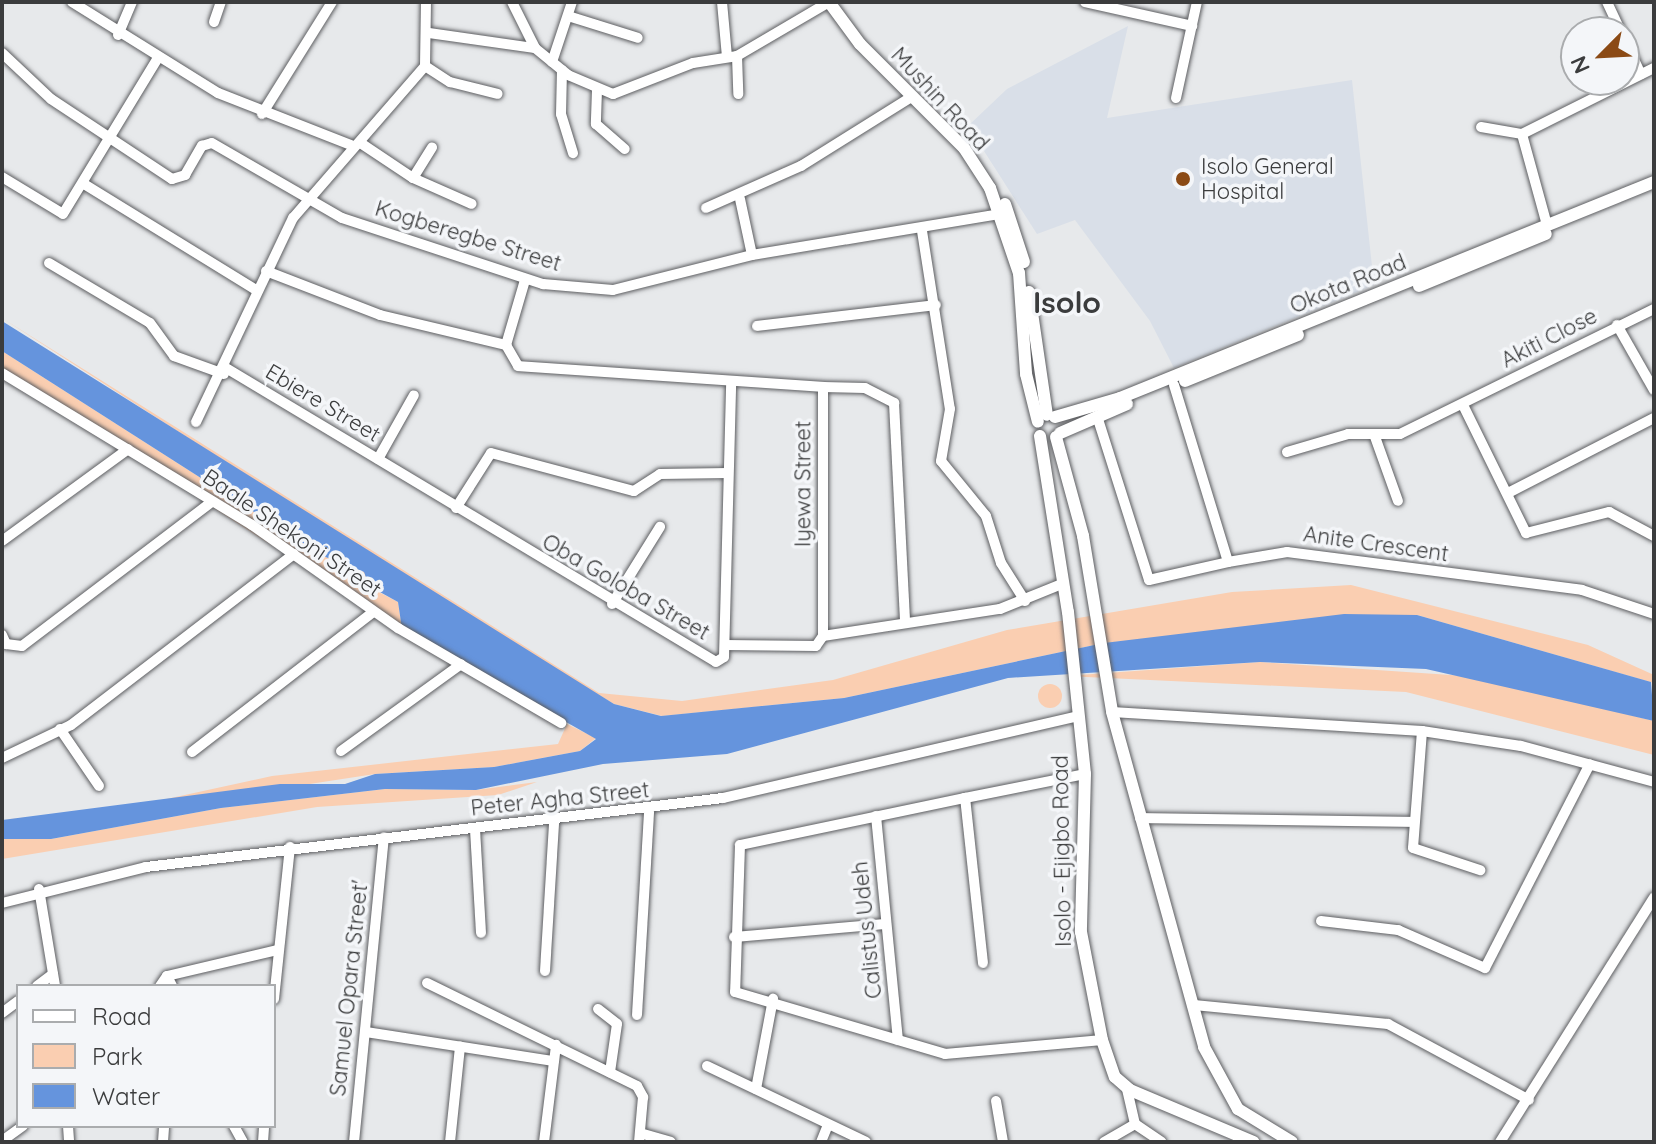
<!DOCTYPE html>
<html>
<head>
<meta charset="utf-8">
<style>
  body { margin:0 }
  #map { position:relative; width:1656px; height:1144px; overflow:hidden; background:#e7e9eb; font-family:Quicksand,sans-serif }
  div>[style] { position:absolute }
  [style*='--x'] { left:calc(var(--x)*1px); top:calc(var(--y)*1px); width:calc(var(--w)*1px); rotate:calc(var(--a)*1deg) }
  .built>* { inset:0; background:#d9dfe8 }
  .green>* { inset:0; background:#faceb1 }
  .round { border-radius:50% }
  .water>* { inset:0; background:#6594dd }
  .roads { filter:drop-shadow(0 0 2px #5d5e61) drop-shadow(0 0 2px #5d5e61) }
  .minor>* { height:10px; margin:-5px; padding:0 5px; transform-origin:5px; border-radius:5px; background:#fff }
  .major>* { height:12px; margin:-6px; padding:0 6px; transform-origin:6px; border-radius:6px; background:#fff }
  .dots>* { width:22px; height:22px; translate:-50% -50%; box-sizing:border-box; border:4px solid #f4f6f9; border-radius:50% }
  span { translate:-50% -50%; white-space:nowrap; text-align:center; line-height:1.15; -webkit-text-stroke:7px #f4f6f9; paint-order:stroke }
  .street-label { font-size:22px; color:#3b3c3d }
  .poi-label { font-size:22px; color:#3b3c3d }
  .left { translate:0 -50%; text-align:left }
  .district-label { font-size:30px; color:#3b3c3d; font-weight:700 }
  .frame { position:absolute; inset:0; border:4px solid #3b3c3d; pointer-events:none }
  .legend { position:absolute; left:16px; top:984px; width:260px; height:144px; box-sizing:border-box; background:#f4f6f9; border:2px solid #aaacae; margin:0; padding:10px 14px; list-style:none; font-size:24px; color:#3b3c3d }
  .legend li { display:flex; align-items:center; gap:16px; height:40px }
  .legend b { width:40px; border:2px solid #aaacae }
  .north { position:absolute; left:1560px; top:16px; width:80px; height:80px; box-sizing:border-box; background:#f4f6f9; border:2px solid #aaacae; border-radius:50%; rotate:246deg; font-size:22px; font-weight:700; line-height:32px; text-align:center; color:#3b3c3d }
  .north::after { content:''; display:block; margin:auto; width:28px; height:36px; background:#8b4a15; clip-path:polygon(50% 0,100% 100%,50% 72%,0 100%) }
</style>
</head>
<body>
<div id="map">
  <div class="built">
    <div style="clip-path:polygon(1128px 26px,1107px 118px,1352px 80px,1374px 285px,1174px 368px,1150px 321px,1075px 220px,1037px 234px,968px 126px,1007px 89px)"></div>
  </div>
  <div class="green">
    <div style="clip-path:polygon(2px 318px,599px 693px,682px 701px,833px 680px,1007px 630px,1232px 592px,1351px 585px,1588px 645px,1654px 675px,1654px 683px,1417px 615px,1104px 643px,844px 698px,662px 716px,614px 704px,430px 594px)"></div>
    <div style="clip-path:polygon(2px 351px,323px 556px,365px 572px,369px 587px,398px 602px,402px 629px,2px 372px)"></div>
    <div style="clip-path:polygon(1260px 662px,1480px 677px,1654px 721px,1654px 755px,1406px 692px,1065px 676px)"></div>
    <div class="round" style="left:1038px;top:684px;width:24px;height:24px"></div>
    <div style="clip-path:polygon(567px 724px,596px 738px,580px 751px,494px 767px,375px 774px,114px 814px,10px 819px,125px 808px,272px 776px,558px 744px)"></div>
    <div style="clip-path:polygon(537px 782px,498px 795px,317px 807px,2px 859px,2px 839px,51px 839px,221px 808px,385px 789px,476px 790px)"></div>
  </div>
  <div class="water">
    <div style="clip-path:polygon(2px 321px,614px 704px,661px 716px,844px 698px,1104px 643px,1344px 614px,1417px 615px,1651px 682px,1654px 721px,1426px 669px,1260px 662px,1008px 678px,727px 754px,603px 764px,476px 790px,385px 789px,221px 808px,51px 839px,2px 839px,2px 820px,10px 819px,280px 784px,345px 784px,375px 774px,494px 767px,580px 751px,596px 739px,402px 629px,398px 602px,369px 586px,364px 572px,323px 556px,2px 351px)"></div>
  </div>
  <div class="roads">
    <div class="minor">
      <div style="--x:72;--y:2;--w:172;--a:31.9"></div>
      <div style="--x:218;--y:93;--w:143;--a:21.4"></div>
      <div style="--x:512;--y:2;--w:51;--a:63.4"></div>
      <div style="--x:722;--y:2;--w:55;--a:84.8"></div>
      <div style="--x:1085;--y:2;--w:110;--a:12.6"></div>
      <div style="--x:1607;--y:2;--w:33;--a:65"></div>
      <div style="--x:568;--y:16;--w:73;--a:17.4"></div>
      <div style="--x:214;--y:22;--w:21;--a:-71"></div>
      <div style="--x:429;--y:33;--w:107;--a:8.1"></div>
      <div style="--x:535;--y:48;--w:43;--a:39.3"></div>
      <div style="--x:568;--y:75;--w:49;--a:22.9"></div>
      <div style="--x:613;--y:94;--w:86;--a:-21.2"></div>
      <div style="--x:693;--y:63;--w:45;--a:-9"></div>
      <div style="--x:737;--y:56;--w:107;--a:-30.4"></div>
      <div style="--x:118;--y:35;--w:36;--a:-67"></div>
      <div style="--x:1624;--y:38;--w:40;--a:65"></div>
      <div style="--x:2;--y:53;--w:67;--a:43.2"></div>
      <div style="--x:51;--y:99;--w:145;--a:33.5"></div>
      <div style="--x:172;--y:179;--w:14;--a:-17"></div>
      <div style="--x:185;--y:175;--w:34;--a:-60"></div>
      <div style="--x:202;--y:146;--w:10;--a:-17"></div>
      <div style="--x:212;--y:143;--w:150;--a:30"></div>
      <div style="--x:342;--y:218;--w:212;--a:18.2"></div>
      <div style="--x:543;--y:284;--w:70;--a:4.9"></div>
      <div style="--x:613;--y:290;--w:143;--a:-14.1"></div>
      <div style="--x:752;--y:255;--w:252;--a:-9.4"></div>
      <div style="--x:737;--y:56;--w:38;--a:88"></div>
      <div style="--x:552;--y:62;--w:63;--a:-71.6"></div>
      <div style="--x:425;--y:66;--w:30;--a:33"></div>
      <div style="--x:450;--y:82;--w:49;--a:14"></div>
      <div style="--x:562;--y:70;--w:44;--a:91.3"></div>
      <div style="--x:561;--y:114;--w:41;--a:72.9"></div>
      <div style="--x:597;--y:90;--w:34;--a:92"></div>
      <div style="--x:596;--y:124;--w:38;--a:41"></div>
      <div style="--x:1176;--y:98;--w:98;--a:-77.7"></div>
      <div style="--x:262;--y:114;--w:132;--a:-58"></div>
      <div style="--x:1481;--y:127;--w:42;--a:9.7"></div>
      <div style="--x:362;--y:144;--w:61;--a:33.7"></div>
      <div style="--x:413;--y:178;--w:64;--a:23.8"></div>
      <div style="--x:2;--y:177;--w:71;--a:31.2"></div>
      <div style="--x:63;--y:214;--w:183;--a:-58.7"></div>
      <div style="--x:413;--y:178;--w:36;--a:-58"></div>
      <div style="--x:84;--y:184;--w:204;--a:31.6"></div>
      <div style="--x:740;--y:199;--w:57;--a:77.9"></div>
      <div style="--x:706;--y:208;--w:104;--a:-23.9"></div>
      <div style="--x:801;--y:166;--w:132;--a:-32"></div>
      <div style="--x:1547;--y:225;--w:94;--a:-105.4"></div>
      <div style="--x:1522;--y:134;--w:148;--a:-26.6"></div>
      <div style="--x:922;--y:231;--w:180;--a:81.1"></div>
      <div style="--x:950;--y:409;--w:53;--a:99.8"></div>
      <div style="--x:941;--y:461;--w:71;--a:50.7"></div>
      <div style="--x:986;--y:516;--w:49;--a:72.3"></div>
      <div style="--x:1001;--y:563;--w:45;--a:57.7"></div>
      <div style="--x:49;--y:263;--w:117;--a:30.7"></div>
      <div style="--x:150;--y:323;--w:41;--a:54"></div>
      <div style="--x:174;--y:356;--w:53;--a:19.8"></div>
      <div style="--x:266;--y:271;--w:122;--a:21.1"></div>
      <div style="--x:380;--y:315;--w:130;--a:13.4"></div>
      <div style="--x:506;--y:345;--w:24;--a:60"></div>
      <div style="--x:518;--y:366;--w:306;--a:3.9"></div>
      <div style="--x:823;--y:387;--w:249;--a:90"></div>
      <div style="--x:823;--y:636;--w:179;--a:-8.7"></div>
      <div style="--x:1000;--y:609;--w:69;--a:-22.1"></div>
      <div style="--x:1617;--y:325;--w:75;--a:60.4"></div>
      <div style="--x:757;--y:326;--w:180;--a:-6.7"></div>
      <div style="--x:506;--y:345;--w:68;--a:-73.7"></div>
      <div style="--x:226;--y:368;--w:571;--a:30.96"></div>
      <div style="--x:716;--y:662;--w:9;--a:-32"></div>
      <div style="--x:724;--y:657;--w:272;--a:-88.5"></div>
      <div style="--x:2;--y:373;--w:293;--a:31.3"></div>
      <div style="--x:252;--y:525;--w:179;--a:35.2"></div>
      <div style="--x:398;--y:628;--w:189;--a:30.2"></div>
      <div style="--x:1174;--y:385;--w:185;--a:73"></div>
      <div style="--x:1228;--y:562;--w:60;--a:-9.6"></div>
      <div style="--x:1287;--y:552;--w:297;--a:7.3"></div>
      <div style="--x:1582;--y:590;--w:76;--a:18.4"></div>
      <div style="--x:823;--y:387;--w:42;--a:1.4"></div>
      <div style="--x:865;--y:388;--w:33;--a:27"></div>
      <div style="--x:894;--y:403;--w:219;--a:87.1"></div>
      <div style="--x:1463;--y:405;--w:143;--a:63.8"></div>
      <div style="--x:1526;--y:533;--w:86;--a:-14.2"></div>
      <div style="--x:1609;--y:512;--w:51;--a:28.1"></div>
      <div style="--x:1097;--y:416;--w:172;--a:72.4"></div>
      <div style="--x:1149;--y:580;--w:81;--a:-12.8"></div>
      <div style="--x:196;--y:422;--w:226;--a:-64.6"></div>
      <div style="--x:293;--y:218;--w:201;--a:-49"></div>
      <div style="--x:425;--y:66;--w:64;--a:-89.1"></div>
      <div style="--x:1374;--y:434;--w:71;--a:70.3"></div>
      <div style="--x:1287;--y:452;--w:64;--a:-16.4"></div>
      <div style="--x:1348;--y:434;--w:52;--a:0"></div>
      <div style="--x:1400;--y:434;--w:283;--a:-26.2"></div>
      <div style="--x:378;--y:459;--w:73;--a:-60.6"></div>
      <div style="--x:1508;--y:493;--w:164;--a:-27.2"></div>
      <div style="--x:456;--y:508;--w:65;--a:-57.5"></div>
      <div style="--x:491;--y:453;--w:148;--a:14.9"></div>
      <div style="--x:634;--y:491;--w:31;--a:-33"></div>
      <div style="--x:660;--y:474;--w:68;--a:-0.8"></div>
      <div style="--x:2;--y:541;--w:156;--a:-36.1"></div>
      <div style="--x:612;--y:604;--w:91;--a:-58.1"></div>
      <div style="--x:2;--y:635;--w:10;--a:66"></div>
      <div style="--x:6;--y:644;--w:16;--a:7"></div>
      <div style="--x:22;--y:646;--w:238;--a:-37.2"></div>
      <div style="--x:725;--y:645;--w:91;--a:0.6"></div>
      <div style="--x:816;--y:646;--w:12;--a:-55"></div>
      <div style="--x:1112;--y:712;--w:311;--a:3.5"></div>
      <div style="--x:1422;--y:731;--w:100;--a:8.6"></div>
      <div style="--x:1521;--y:746;--w:138;--a:15.1"></div>
      <div style="--x:60;--y:729;--w:69;--a:55.6"></div>
      <div style="--x:1422;--y:731;--w:117;--a:94.4"></div>
      <div style="--x:1413;--y:848;--w:71;--a:18.2"></div>
      <div style="--x:341;--y:751;--w:148;--a:-35.9"></div>
      <div style="--x:192;--y:752;--w:229;--a:-37.7"></div>
      <div style="--x:2;--y:758;--w:76;--a:-25.6"></div>
      <div style="--x:71;--y:725;--w:281;--a:-37.5"></div>
      <div style="--x:965;--y:798;--w:230;--a:168.2"></div>
      <div style="--x:740;--y:845;--w:147;--a:91.9"></div>
      <div style="--x:735;--y:992;--w:219;--a:16.4"></div>
      <div style="--x:945;--y:1054;--w:158;--a:-5.1"></div>
      <div style="--x:876;--y:816;--w:225;--a:84.4"></div>
      <div style="--x:1140;--y:818;--w:274;--a:0.8"></div>
      <div style="--x:475;--y:829;--w:104;--a:86.7"></div>
      <div style="--x:39;--y:889;--w:98;--a:80.6"></div>
      <div style="--x:2;--y:903;--w:148;--a:-14"></div>
      <div style="--x:146;--y:867;--w:581;--a:-6.82"></div>
      <div style="--x:723;--y:798;--w:365;--a:-13"></div>
      <div style="--x:1321;--y:921;--w:78;--a:6.7"></div>
      <div style="--x:1398;--y:930;--w:95;--a:23.6"></div>
      <div style="--x:1485;--y:968;--w:229;--a:-62.8"></div>
      <div style="--x:734;--y:937;--w:152;--a:-4.9"></div>
      <div style="--x:983;--y:963;--w:166;--a:-96.2"></div>
      <div style="--x:965;--y:798;--w:122;--a:-11.3"></div>
      <div style="--x:545;--y:971;--w:149;--a:-86.5"></div>
      <div style="--x:167;--y:976;--w:114;--a:-13.2"></div>
      <div style="--x:427;--y:983;--w:234;--a:26.1"></div>
      <div style="--x:637;--y:1086;--w:13;--a:61"></div>
      <div style="--x:643;--y:1097;--w:45;--a:95.1"></div>
      <div style="--x:37;--y:986;--w:20;--a:-37"></div>
      <div style="--x:160;--y:986;--w:12;--a:-55"></div>
      <div style="--x:167;--y:976;--w:11;--a:63"></div>
      <div style="--x:274;--y:999;--w:153;--a:-84"></div>
      <div style="--x:1194;--y:1005;--w:195;--a:5.6"></div>
      <div style="--x:1388;--y:1024;--w:160;--a:28.3"></div>
      <div style="--x:598;--y:1009;--w:24;--a:38"></div>
      <div style="--x:617;--y:1024;--w:49;--a:98.3"></div>
      <div style="--x:2;--y:1013;--w:20;--a:-37"></div>
      <div style="--x:637;--y:1015;--w:204;--a:-86.6"></div>
      <div style="--x:366;--y:1032;--w:190;--a:8.8"></div>
      <div style="--x:707;--y:1066;--w:176;--a:25.5"></div>
      <div style="--x:756;--y:1089;--w:92;--a:-79.3"></div>
      <div style="--x:996;--y:1101;--w:42;--a:80.3"></div>
      <div style="--x:1135;--y:1124;--w:32;--a:34"></div>
      <div style="--x:68;--y:1126;--w:16;--a:86"></div>
      <div style="--x:234;--y:1126;--w:18;--a:61"></div>
      <div style="--x:640;--y:1133;--w:32;--a:16"></div>
      <div style="--x:2;--y:1141;--w:26;--a:-36"></div>
      <div style="--x:163;--y:1142;--w:16;--a:-86"></div>
      <div style="--x:263;--y:1142;--w:16;--a:-86"></div>
      <div style="--x:354;--y:1142;--w:306;--a:-84.4"></div>
      <div style="--x:450;--y:1142;--w:96;--a:-84"></div>
      <div style="--x:544;--y:1142;--w:98;--a:-82.9"></div>
      <div style="--x:821;--y:1142;--w:18;--a:-68"></div>
      <div style="--x:1104;--y:1142;--w:36;--a:-30"></div>
      <div style="--x:1135;--y:1124;--w:37;--a:-103"></div>
      <div style="--x:1500;--y:1142;--w:289;--a:-57.8"></div>
    </div>
    <div class="major">
      <div style="--x:829;--y:2;--w:52;--a:53.6"></div>
      <div style="--x:860;--y:44;--w:147;--a:45"></div>
      <div style="--x:964;--y:148;--w:48;--a:57"></div>
      <div style="--x:990;--y:188;--w:90;--a:71.2"></div>
      <div style="--x:1019;--y:273;--w:101;--a:86"></div>
      <div style="--x:1026;--y:374;--w:49;--a:76"></div>
      <div style="--x:1005;--y:204;--w:61;--a:71.9"></div>
      <div style="--x:1419;--y:286;--w:137;--a:-22.3"></div>
      <div style="--x:1029;--y:292;--w:124;--a:81.7"></div>
      <div style="--x:1185;--y:381;--w:122;--a:-22.2"></div>
      <div style="--x:1055;--y:417;--w:68;--a:-16.3"></div>
      <div style="--x:1120;--y:398;--w:576;--a:-22.02"></div>
      <div style="--x:1060;--y:433;--w:73;--a:-23.4"></div>
      <div style="--x:1040;--y:436;--w:178;--a:81"></div>
      <div style="--x:1068;--y:612;--w:163;--a:84"></div>
      <div style="--x:1085;--y:774;--w:158;--a:91.5"></div>
      <div style="--x:1081;--y:932;--w:110;--a:79"></div>
      <div style="--x:1102;--y:1040;--w:39;--a:71"></div>
      <div style="--x:1115;--y:1077;--w:20;--a:41"></div>
      <div style="--x:1130;--y:1090;--w:134;--a:22.8"></div>
      <div style="--x:1056;--y:437;--w:103;--a:74.7"></div>
      <div style="--x:1083;--y:536;--w:178;--a:80.6"></div>
      <div style="--x:1112;--y:712;--w:347;--a:74.6"></div>
      <div style="--x:1204;--y:1047;--w:71;--a:61.3"></div>
      <div style="--x:1238;--y:1109;--w:63;--a:31.4"></div>
    </div>
  </div>
  <div class="dots">
    <div style="left:1183px;top:179px;background:#8b4a15"></div>
  </div>
  <div class="street-label">
    <span style="left:940px;top:99px;rotate:47deg">Mushin Road</span>
    <span style="left:468px;top:236px;rotate:17deg">Kogberegbe Street</span>
    <span style="left:1348px;top:284px;rotate:-22deg">Okota Road</span>
    <span style="left:1549px;top:338px;rotate:-27deg">Akiti Close</span>
    <span style="left:323px;top:403px;rotate:31deg">Ebiere Street</span>
    <span style="left:803px;top:484px;rotate:-90deg">Iyewa Street</span>
    <span style="left:292px;top:533px;rotate:34deg">Baale Shekoni Street</span>
    <span style="left:1376px;top:544px;rotate:8deg">Anite Crescent</span>
    <span style="left:626px;top:587px;rotate:30deg">Oba Goloba Street</span>
    <span style="left:560px;top:799px;rotate:-6deg">Peter Agha Street</span>
    <span style="left:1062px;top:851px;rotate:-91deg">Isolo - Ejigbo Road</span>
    <span style="left:867px;top:930px;rotate:-96deg">Calistus Udeh</span>
    <span style="left:349px;top:988px;rotate:-84deg">Samuel Opara Street'</span>
  </div>
  <div class="poi-label">
    <span class="left" style="left:1201px;top:179px">Isolo General<br>Hospital</span>
  </div>
  <div class="district-label">
    <span style="left:1067px;top:302px">Isolo</span>
  </div>
  <div class="frame"></div>
  <ul class="legend">
  <li><b style="height:10px;background:#fff"></b>Road</li>
  <li><b style="height:22px;background:#faceb1"></b>Park</li>
  <li><b style="height:22px;background:#6594dd"></b>Water</li>
  </ul>
  <div class="north">N</div>
</div>
</body>
</html>
